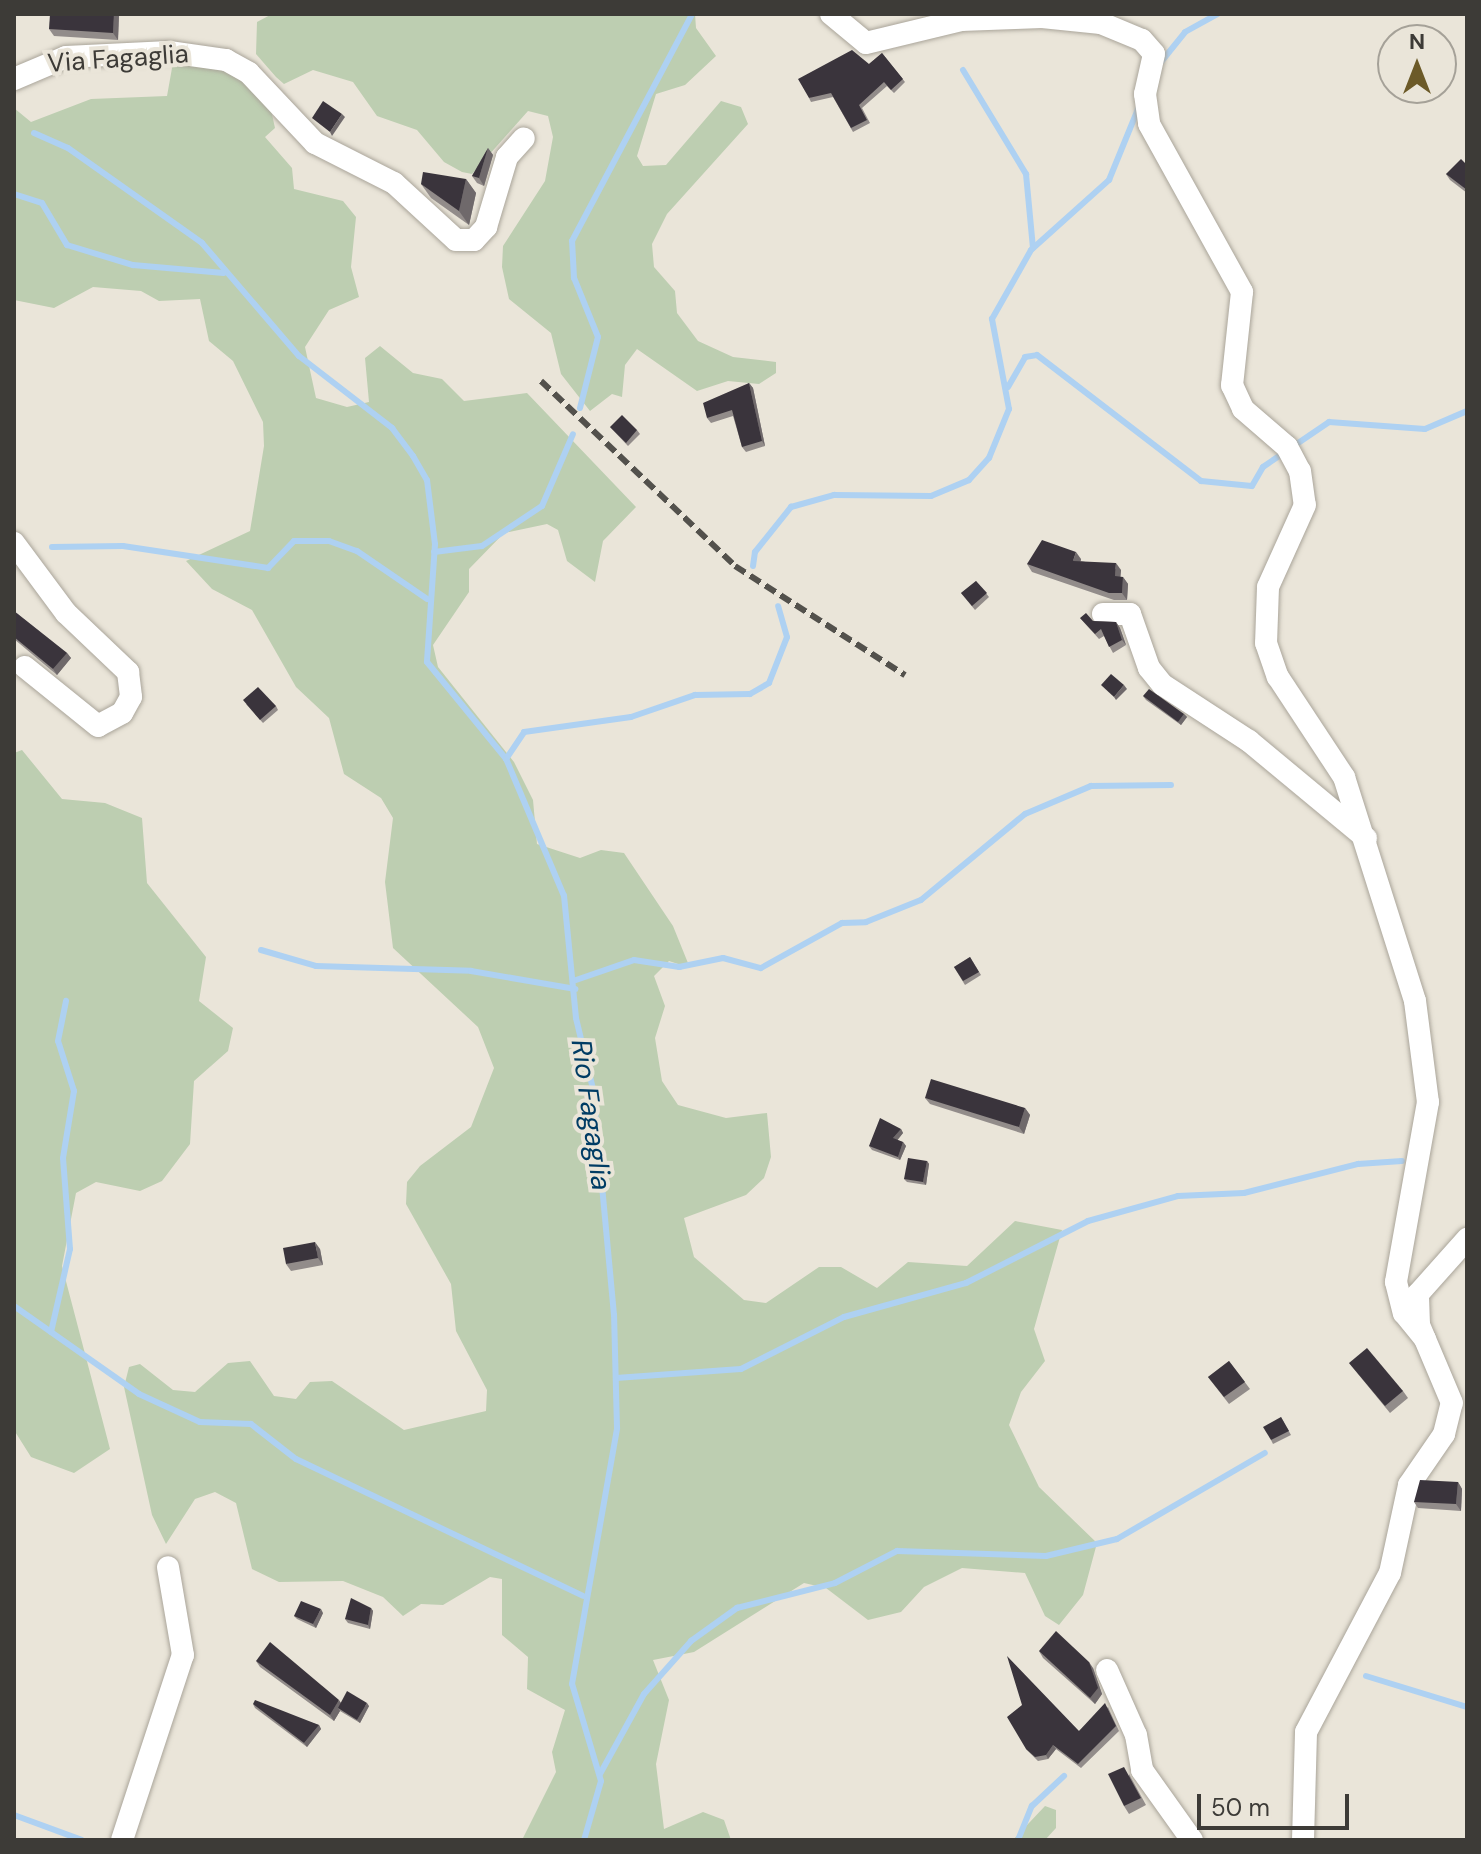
<!DOCTYPE html>
<html>
<head>
<meta charset="utf-8">
<style>
  body { margin:0 }
  #map { position:relative; width:1481px; height:1854px; overflow:hidden; background:#eae5d9; font-family:"DM Sans",sans-serif }
  div>[style] { position:absolute }
  [style*='--x'] { left:calc(var(--x)*1px); top:calc(var(--y)*1px); width:calc(var(--w)*1px); rotate:calc(var(--a)*1deg) }
  .green>* { inset:0; background:#bdceb1 }
  .stream>* { height:6px; margin:-3px; padding:0 3px; transform-origin:3px; border-radius:3px; background:#aed1f2 }
  .roads { filter:drop-shadow(0 0 2px #aaa59a) drop-shadow(0 0 2px #aaa59a) }
  .street>* { height:22px; margin:-11px; padding:0 11px; transform-origin:11px; border-radius:11px; background:#fff }
  .rail>* { height:6px; margin-top:-3px; transform-origin:0; background:repeating-linear-gradient(90deg,#53514c 0 12px,transparent 0 18px) }
  .wall>* { inset:0; background:#928c8a }
  .shaded-wall>* { inset:0; background:#6f696b }
  .building>* { inset:0; background:#3a343c }
  span { translate:-50% -50%; white-space:nowrap; text-align:center; line-height:1.15; -webkit-text-stroke:8px #eae5d9; paint-order:stroke }
  .street-label { font-size:26px; color:#3d3b37 }
  .water-label { font-size:28px; color:#003c64; font-style:italic }
  .frame { position:absolute; inset:0; border:16px solid #3d3b37; pointer-events:none }
  .north { position:absolute; left:1377px; top:24px; width:80px; height:80px; box-sizing:border-box; background:#eae5d9; border:2px solid #a5a198; border-radius:50%; rotate:0deg; font-size:22px; font-weight:700; line-height:32px; text-align:center; color:#3d3b37 }
  .north::after { content:''; display:block; margin:auto; width:28px; height:36px; background:#6c5a28; clip-path:polygon(50% 0,100% 100%,50% 72%,0 100%) }
  .scale { position:absolute; left:1197px; top:1794px; width:152px; height:36px; box-sizing:border-box; border:4px solid #3d3b37; border-top:0; padding-left:10px; font-size:24px; line-height:28px; white-space:nowrap; color:#3d3b37; -webkit-text-stroke:6px #eae5d9; paint-order:stroke }
</style>
</head>
<body>
<div id="map">
  <div class="green">
    <div style="clip-path:polygon(272px 14px,695px 14px,696px 28px,716px 56px,685px 85px,656px 94px,637px 156px,643px 166px,666px 165px,721px 101px,741px 107px,748px 124px,667px 214px,652px 244px,654px 267px,675px 291px,677px 313px,698px 341px,733px 357px,776px 362px,776px 373px,759px 384px,728px 381px,697px 391px,637px 349px,625px 365px,622px 397px,612px 394px,590px 411px,561px 374px,551px 333px,509px 299px,502px 267px,503px 246px,545px 181px,553px 137px,548px 116px,528px 111px,472px 174px,462px 172px,444px 162px,417px 130px,377px 116px,353px 82px,313px 70px,284px 84px,276px 77px,256px 54px,257px 22px)"></div>
    <div style="clip-path:polygon(174px 57px,243px 75px,271px 110px,275px 128px,265px 137px,292px 168px,294px 189px,343px 201px,356px 217px,351px 267px,359px 297px,329px 310px,305px 347px,316px 398px,347px 407px,369px 402px,365px 358px,380px 346px,413px 373px,442px 379px,464px 401px,527px 393px,636px 507px,603px 541px,595px 582px,567px 561px,558px 530px,547px 524px,504px 533px,469px 569px,469px 592px,433px 645px,438px 667px,514px 762px,533px 800px,537px 844px,580px 858px,601px 850px,624px 853px,673px 926px,690px 968px,669px 961px,654px 976px,665px 1006px,655px 1038px,662px 1081px,678px 1105px,726px 1118px,767px 1113px,771px 1157px,764px 1178px,746px 1195px,684px 1218px,694px 1257px,744px 1300px,766px 1303px,819px 1267px,841px 1267px,877px 1288px,908px 1262px,967px 1266px,1015px 1221px,1062px 1230px,1034px 1329px,1045px 1361px,1021px 1392px,1009px 1425px,1039px 1487px,1097px 1543px,1083px 1595px,1059px 1625px,1045px 1616px,1025px 1573px,962px 1568px,924px 1587px,901px 1612px,868px 1620px,826px 1588px,804px 1583px,694px 1652px,653px 1660px,669px 1700px,656px 1764px,664px 1829px,703px 1812px,724px 1820px,731px 1840px,522px 1840px,556px 1772px,552px 1752px,565px 1710px,527px 1689px,528px 1657px,502px 1635px,502px 1579px,490px 1577px,443px 1605px,421px 1604px,403px 1616px,383px 1597px,343px 1581px,279px 1582px,252px 1569px,236px 1503px,215px 1492px,195px 1499px,166px 1544px,152px 1515px,124px 1387px,129px 1367px,140px 1364px,173px 1390px,195px 1392px,228px 1363px,250px 1361px,274px 1396px,296px 1399px,310px 1382px,332px 1381px,404px 1430px,486px 1411px,487px 1390px,456px 1331px,451px 1284px,406px 1204px,407px 1182px,420px 1166px,471px 1127px,494px 1068px,478px 1027px,393px 948px,385px 882px,393px 818px,381px 798px,344px 774px,329px 718px,296px 687px,252px 610px,212px 589px,186px 561px,250px 531px,264px 446px,263px 422px,233px 361px,209px 341px,200px 299px,159px 301px,141px 291px,93px 287px,54px 308px,14px 300px,14px 108px,31px 122px,91px 99px,167px 96px)"></div>
    <div style="clip-path:polygon(22px 750px,62px 799px,105px 803px,142px 818px,147px 883px,206px 957px,199px 1001px,233px 1028px,228px 1051px,194px 1081px,190px 1144px,162px 1181px,140px 1191px,96px 1182px,76px 1193px,62px 1266px,110px 1449px,74px 1473px,31px 1457px,14px 1430px,14px 753px)"></div>
    <div style="clip-path:polygon(1045px 1806px,1056px 1810px,1056px 1828px,1045px 1840px,1013px 1840px)"></div>
  </div>
  <div class="stream">
    <div style="--x:1161;--y:62;--w:38;--a:-51"></div>
    <div style="--x:1185;--y:32;--w:38;--a:-29"></div>
    <div style="--x:963;--y:70;--w:122;--a:58.8"></div>
    <div style="--x:1026;--y:174;--w:74;--a:84.6"></div>
    <div style="--x:34;--y:133;--w:37;--a:24"></div>
    <div style="--x:68;--y:148;--w:164;--a:35.3"></div>
    <div style="--x:202;--y:243;--w:149;--a:49.4"></div>
    <div style="--x:299;--y:356;--w:118;--a:37.7"></div>
    <div style="--x:392;--y:428;--w:35;--a:53"></div>
    <div style="--x:413;--y:456;--w:28;--a:60"></div>
    <div style="--x:427;--y:480;--w:64;--a:82.9"></div>
    <div style="--x:435;--y:544;--w:118;--a:93.9"></div>
    <div style="--x:427;--y:662;--w:125;--a:50.8"></div>
    <div style="--x:14;--y:194;--w:29;--a:18"></div>
    <div style="--x:42;--y:203;--w:49;--a:59.2"></div>
    <div style="--x:67;--y:245;--w:69;--a:16.9"></div>
    <div style="--x:133;--y:265;--w:91;--a:5"></div>
    <div style="--x:1008;--y:387;--w:34;--a:-60"></div>
    <div style="--x:1025;--y:357;--w:12;--a:-9"></div>
    <div style="--x:1037;--y:355;--w:207;--a:37.5"></div>
    <div style="--x:1201;--y:481;--w:51;--a:5.6"></div>
    <div style="--x:1252;--y:486;--w:22;--a:-60"></div>
    <div style="--x:1263;--y:467;--w:80;--a:-34.3"></div>
    <div style="--x:1329;--y:422;--w:96;--a:4.2"></div>
    <div style="--x:1425;--y:429;--w:46;--a:-23.2"></div>
    <div style="--x:580;--y:408;--w:73;--a:-75.8"></div>
    <div style="--x:598;--y:337;--w:64;--a:-112.1"></div>
    <div style="--x:574;--y:278;--w:37;--a:-93"></div>
    <div style="--x:572;--y:241;--w:257;--a:-62.1"></div>
    <div style="--x:52;--y:547;--w:71;--a:-0.8"></div>
    <div style="--x:123;--y:546;--w:147;--a:8.6"></div>
    <div style="--x:268;--y:568;--w:37;--a:-46"></div>
    <div style="--x:294;--y:541;--w:35;--a:0"></div>
    <div style="--x:329;--y:541;--w:30;--a:20"></div>
    <div style="--x:357;--y:551;--w:85;--a:34.4"></div>
    <div style="--x:434;--y:552;--w:48;--a:-7.1"></div>
    <div style="--x:482;--y:546;--w:72;--a:-33.7"></div>
    <div style="--x:542;--y:506;--w:78;--a:-66.7"></div>
    <div style="--x:753;--y:566;--w:14;--a:-82"></div>
    <div style="--x:755;--y:552;--w:58;--a:-51.3"></div>
    <div style="--x:791;--y:507;--w:45;--a:-15.6"></div>
    <div style="--x:834;--y:495;--w:97;--a:0.6"></div>
    <div style="--x:931;--y:496;--w:41;--a:-22.8"></div>
    <div style="--x:969;--y:480;--w:30;--a:-48"></div>
    <div style="--x:989;--y:458;--w:53;--a:-67.8"></div>
    <div style="--x:1009;--y:409;--w:92;--a:-100.7"></div>
    <div style="--x:992;--y:319;--w:79;--a:-60.5"></div>
    <div style="--x:1031;--y:250;--w:105;--a:-41.9"></div>
    <div style="--x:1109;--y:180;--w:82;--a:-67.8"></div>
    <div style="--x:261;--y:950;--w:57;--a:16.2"></div>
    <div style="--x:316;--y:966;--w:155;--a:1.8"></div>
    <div style="--x:471;--y:971;--w:106;--a:9.8"></div>
    <div style="--x:576;--y:980;--w:61;--a:-19"></div>
    <div style="--x:634;--y:960;--w:46;--a:8.8"></div>
    <div style="--x:679;--y:967;--w:45;--a:-11.6"></div>
    <div style="--x:723;--y:958;--w:39;--a:15"></div>
    <div style="--x:761;--y:968;--w:93;--a:-29.1"></div>
    <div style="--x:842;--y:923;--w:24;--a:-2"></div>
    <div style="--x:866;--y:922;--w:59;--a:-21.8"></div>
    <div style="--x:921;--y:900;--w:135;--a:-39.6"></div>
    <div style="--x:1025;--y:814;--w:72;--a:-23"></div>
    <div style="--x:1091;--y:786;--w:80;--a:-0.7"></div>
    <div style="--x:14;--y:1306;--w:153;--a:35.1"></div>
    <div style="--x:139;--y:1394;--w:67;--a:24.7"></div>
    <div style="--x:200;--y:1422;--w:51;--a:2.2"></div>
    <div style="--x:251;--y:1424;--w:57;--a:37.9"></div>
    <div style="--x:296;--y:1459;--w:318;--a:25.5"></div>
    <div style="--x:51;--y:1332;--w:85;--a:-77.1"></div>
    <div style="--x:70;--y:1249;--w:91;--a:-94.4"></div>
    <div style="--x:63;--y:1158;--w:68;--a:-80.7"></div>
    <div style="--x:74;--y:1091;--w:52;--a:-107.7"></div>
    <div style="--x:58;--y:1041;--w:41;--a:-78.7"></div>
    <div style="--x:616;--y:1378;--w:125;--a:-4.1"></div>
    <div style="--x:741;--y:1369;--w:115;--a:-26.8"></div>
    <div style="--x:844;--y:1317;--w:127;--a:-15.6"></div>
    <div style="--x:966;--y:1283;--w:137;--a:-26.9"></div>
    <div style="--x:1088;--y:1221;--w:93;--a:-15.5"></div>
    <div style="--x:1178;--y:1196;--w:66;--a:-2.6"></div>
    <div style="--x:1244;--y:1193;--w:118;--a:-14.3"></div>
    <div style="--x:1358;--y:1164;--w:44;--a:-3.9"></div>
    <div style="--x:1366;--y:1676;--w:106;--a:17.1"></div>
    <div style="--x:600;--y:1774;--w:91;--a:-61.2"></div>
    <div style="--x:644;--y:1694;--w:71;--a:-48.4"></div>
    <div style="--x:691;--y:1641;--w:57;--a:-35.7"></div>
    <div style="--x:737;--y:1608;--w:101;--a:-14.3"></div>
    <div style="--x:835;--y:1583;--w:70;--a:-27.3"></div>
    <div style="--x:897;--y:1551;--w:149;--a:1.9"></div>
    <div style="--x:1046;--y:1556;--w:73;--a:-13.5"></div>
    <div style="--x:1117;--y:1539;--w:171;--a:-30.2"></div>
    <div style="--x:14;--y:1815;--w:72;--a:20.2"></div>
    <div style="--x:584;--y:1840;--w:61;--a:-73.9"></div>
    <div style="--x:601;--y:1781;--w:101;--a:-106.6"></div>
    <div style="--x:572;--y:1684;--w:260;--a:-80"></div>
    <div style="--x:617;--y:1428;--w:113;--a:-91.5"></div>
    <div style="--x:614;--y:1315;--w:227;--a:-95.3"></div>
    <div style="--x:593;--y:1089;--w:73;--a:-103.5"></div>
    <div style="--x:576;--y:1018;--w:123;--a:-95.6"></div>
    <div style="--x:564;--y:896;--w:149;--a:-112.9"></div>
    <div style="--x:506;--y:759;--w:32;--a:-56"></div>
    <div style="--x:524;--y:732;--w:108;--a:-8"></div>
    <div style="--x:631;--y:717;--w:68;--a:-19"></div>
    <div style="--x:695;--y:695;--w:55;--a:-1"></div>
    <div style="--x:750;--y:694;--w:22;--a:-30"></div>
    <div style="--x:769;--y:683;--w:49;--a:-68.6"></div>
    <div style="--x:787;--y:637;--w:32;--a:-106"></div>
    <div style="--x:1018;--y:1840;--w:37;--a:-68"></div>
    <div style="--x:1032;--y:1806;--w:44;--a:-43.2"></div>
  </div>
  <div class="roads">
    <div class="street">
      <div style="--x:831;--y:14;--w:45;--a:39.6"></div>
      <div style="--x:866;--y:43;--w:98;--a:-13.6"></div>
      <div style="--x:961;--y:20;--w:81;--a:-2.1"></div>
      <div style="--x:1042;--y:17;--w:59;--a:5.8"></div>
      <div style="--x:1101;--y:23;--w:44;--a:22.5"></div>
      <div style="--x:1142;--y:40;--w:18;--a:49"></div>
      <div style="--x:1154;--y:54;--w:41;--a:102.7"></div>
      <div style="--x:1145;--y:94;--w:30;--a:82"></div>
      <div style="--x:1149;--y:124;--w:192;--a:61"></div>
      <div style="--x:1242;--y:292;--w:94;--a:96.1"></div>
      <div style="--x:1232;--y:385;--w:26;--a:65"></div>
      <div style="--x:1243;--y:409;--w:58;--a:40.8"></div>
      <div style="--x:1287;--y:447;--w:27;--a:62"></div>
      <div style="--x:1300;--y:471;--w:34;--a:82"></div>
      <div style="--x:1305;--y:505;--w:90;--a:114.3"></div>
      <div style="--x:1268;--y:587;--w:56;--a:92"></div>
      <div style="--x:1266;--y:643;--w:36;--a:71"></div>
      <div style="--x:1278;--y:677;--w:120;--a:56.6"></div>
      <div style="--x:1344;--y:777;--w:235;--a:72.4"></div>
      <div style="--x:1415;--y:1001;--w:102;--a:82.7"></div>
      <div style="--x:1428;--y:1102;--w:183;--a:100.1"></div>
      <div style="--x:1396;--y:1282;--w:32;--a:76"></div>
      <div style="--x:1404;--y:1313;--w:33;--a:51"></div>
      <div style="--x:14;--y:79;--w:56;--a:-22.9"></div>
      <div style="--x:66;--y:57;--w:103;--a:-2.8"></div>
      <div style="--x:169;--y:52;--w:58;--a:8"></div>
      <div style="--x:226;--y:60;--w:26;--a:29"></div>
      <div style="--x:249;--y:73;--w:96;--a:46.7"></div>
      <div style="--x:315;--y:143;--w:89;--a:26.9"></div>
      <div style="--x:394;--y:183;--w:84;--a:42.6"></div>
      <div style="--x:456;--y:240;--w:18;--a:0"></div>
      <div style="--x:474;--y:240;--w:18;--a:-47"></div>
      <div style="--x:486;--y:227;--w:73;--a:-73.3"></div>
      <div style="--x:507;--y:157;--w:25;--a:-48"></div>
      <div style="--x:14;--y:543;--w:87;--a:53.4"></div>
      <div style="--x:66;--y:613;--w:86;--a:43.6"></div>
      <div style="--x:128;--y:672;--w:25;--a:83"></div>
      <div style="--x:131;--y:697;--w:18;--a:119"></div>
      <div style="--x:122;--y:713;--w:27;--a:152"></div>
      <div style="--x:98;--y:726;--w:94;--a:-141.1"></div>
      <div style="--x:1103;--y:614;--w:27;--a:0"></div>
      <div style="--x:1130;--y:614;--w:57;--a:70.6"></div>
      <div style="--x:1149;--y:668;--w:22;--a:51"></div>
      <div style="--x:1163;--y:685;--w:103;--a:33.1"></div>
      <div style="--x:1249;--y:741;--w:152;--a:39.7"></div>
      <div style="--x:1107;--y:1670;--w:71;--a:66"></div>
      <div style="--x:1136;--y:1735;--w:36;--a:80"></div>
      <div style="--x:1142;--y:1770;--w:86;--a:54.5"></div>
      <div style="--x:122;--y:1840;--w:195;--a:-71.8"></div>
      <div style="--x:183;--y:1655;--w:89;--a:-99.7"></div>
      <div style="--x:1303;--y:1840;--w:108;--a:-88.4"></div>
      <div style="--x:1306;--y:1732;--w:180;--a:-62.2"></div>
      <div style="--x:1390;--y:1573;--w:90;--a:-77.8"></div>
      <div style="--x:1409;--y:1485;--w:62;--a:-55.5"></div>
      <div style="--x:1444;--y:1434;--w:32;--a:-76"></div>
      <div style="--x:1452;--y:1403;--w:85;--a:-112.9"></div>
      <div style="--x:1419;--y:1325;--w:31;--a:-92"></div>
      <div style="--x:1418;--y:1294;--w:74;--a:-48.3"></div>
    </div>
  </div>
  <div class="rail">
    <div style="--x:541;--y:381;--w:268;--a:43.6"></div>
    <div style="--x:735;--y:566;--w:202;--a:32.7"></div>
  </div>
  <div class="wall">
    <div style="clip-path:polygon(119px 14px,118px 40px,54px 36px,49px 29px)"></div>
    <div style="clip-path:polygon(882px 53px,905px 82px,894px 93px,887px 86px,862px 108px,870px 123px,853px 132px,833px 97px,811px 102px,809px 98px,869px 64px)"></div>
    <div style="clip-path:polygon(488px 148px,493px 155px,484px 186px,477px 183px,472px 176px)"></div>
    <div style="clip-path:polygon(1467px 165px,1467px 193px,1450px 180px,1446px 174px)"></div>
    <div style="clip-path:polygon(466px 179px,476px 193px,469px 225px,431px 198px,421px 184px)"></div>
    <div style="clip-path:polygon(749px 383px,753px 388px,765px 446px,746px 452px,742px 447px,733px 416px,711px 423px,707px 418px)"></div>
    <div style="clip-path:polygon(610px 427px,637px 430px,640px 434px,628px 446px)"></div>
    <div style="clip-path:polygon(1081px 559px,1081px 561px,1121px 570px,1120px 577px,1123px 577px,1128px 584px,1127px 600px,1114px 600px,1032px 572px,1027px 564px)"></div>
    <div style="clip-path:polygon(976px 581px,989px 597px,975px 610px,961px 593px)"></div>
    <div style="clip-path:polygon(14px 611px,67px 653px,71px 658px,57px 675px,14px 639px)"></div>
    <div style="clip-path:polygon(1080px 618px,1093px 621px,1116px 622px,1120px 628px,1126px 645px,1113px 653px,1104px 636px,1099px 639px)"></div>
    <div style="clip-path:polygon(1143px 696px,1184px 714px,1187px 717px,1181px 725px,1146px 700px)"></div>
    <div style="clip-path:polygon(246px 704px,276px 706px,278px 710px,263px 723px)"></div>
    <div style="clip-path:polygon(970px 957px,981px 975px,965px 985px,954px 967px)"></div>
    <div style="clip-path:polygon(925px 1098px,1025px 1108px,1030px 1115px,1024px 1134px,930px 1104px)"></div>
    <div style="clip-path:polygon(901px 1129px,903px 1133px,897px 1140px,903px 1142px,906px 1146px,900px 1160px,872px 1150px,869px 1146px)"></div>
    <div style="clip-path:polygon(927px 1161px,929px 1164px,926px 1185px,907px 1182px,904px 1179px)"></div>
    <div style="clip-path:polygon(320px 1249px,323px 1265px,291px 1271px,286px 1264px)"></div>
    <div style="clip-path:polygon(1229px 1361px,1250px 1389px,1229px 1404px,1208px 1377px)"></div>
    <div style="clip-path:polygon(1349px 1363px,1403px 1391px,1408px 1398px,1390px 1413px)"></div>
    <div style="clip-path:polygon(1281px 1417px,1291px 1435px,1273px 1444px,1271px 1440px)"></div>
    <div style="clip-path:polygon(1458px 1482px,1462px 1489px,1461px 1511px,1418px 1508px,1414px 1502px)"></div>
    <div style="clip-path:polygon(371px 1608px,373px 1611px,370px 1629px,348px 1623px,345px 1619px)"></div>
    <div style="clip-path:polygon(323px 1613px,316px 1628px,297px 1619px,294px 1616px)"></div>
    <div style="clip-path:polygon(1039px 1651px,1093px 1668px,1102px 1694px,1095px 1704px,1043px 1658px)"></div>
    <div style="clip-path:polygon(256px 1661px,341px 1703px,369px 1706px,360px 1723px,340px 1711px,334px 1721px,260px 1667px)"></div>
    <div style="clip-path:polygon(253px 1704px,319px 1725px,321px 1729px,307px 1747px,255px 1708px)"></div>
    <div style="clip-path:polygon(1108px 1707px,1119px 1731px,1081px 1768px,1056px 1749px,1048px 1759px,1038px 1761px,1026px 1749px,1079px 1731px)"></div>
    <div style="clip-path:polygon(1129px 1774px,1146px 1805px,1129px 1814px,1124px 1806px)"></div>
  </div>
  <div class="shaded-wall">
    <div style="clip-path:polygon(114px 14px,119px 14px,118px 40px,113px 33px)"></div>
    <div style="clip-path:polygon(342px 114px,345px 117px,332px 136px,330px 132px)"></div>
    <div style="clip-path:polygon(488px 148px,493px 155px,484px 186px,479px 178px)"></div>
    <div style="clip-path:polygon(466px 179px,476px 193px,469px 225px,459px 211px)"></div>
    <div style="clip-path:polygon(749px 383px,753px 388px,765px 446px,762px 441px)"></div>
    <div style="clip-path:polygon(1076px 552px,1081px 559px,1078px 568px,1073px 561px)"></div>
    <div style="clip-path:polygon(1116px 563px,1121px 570px,1120px 583px,1115px 576px)"></div>
    <div style="clip-path:polygon(1123px 577px,1128px 584px,1127px 600px,1122px 593px)"></div>
    <div style="clip-path:polygon(1116px 622px,1120px 628px,1126px 645px,1122px 640px)"></div>
    <div style="clip-path:polygon(67px 653px,71px 658px,57px 675px,53px 669px)"></div>
    <div style="clip-path:polygon(1124px 685px,1127px 689px,1116px 700px,1114px 697px)"></div>
    <div style="clip-path:polygon(1184px 714px,1187px 717px,1181px 725px,1178px 722px)"></div>
    <div style="clip-path:polygon(1025px 1108px,1030px 1115px,1024px 1134px,1019px 1127px)"></div>
    <div style="clip-path:polygon(901px 1129px,903px 1133px,896px 1142px,893px 1138px)"></div>
    <div style="clip-path:polygon(903px 1142px,906px 1146px,900px 1160px,898px 1157px)"></div>
    <div style="clip-path:polygon(927px 1161px,929px 1164px,926px 1185px,923px 1182px)"></div>
    <div style="clip-path:polygon(315px 1242px,320px 1249px,323px 1265px,318px 1258px)"></div>
    <div style="clip-path:polygon(1458px 1482px,1462px 1489px,1461px 1511px,1456px 1504px)"></div>
    <div style="clip-path:polygon(371px 1608px,373px 1611px,370px 1629px,368px 1625px)"></div>
    <div style="clip-path:polygon(321px 1609px,323px 1613px,316px 1628px,313px 1624px)"></div>
    <div style="clip-path:polygon(1089px 1662px,1093px 1668px,1102px 1694px,1095px 1704px,1090px 1698px)"></div>
    <div style="clip-path:polygon(339px 1700px,343px 1706px,338px 1708px,340px 1711px,334px 1721px,330px 1715px)"></div>
    <div style="clip-path:polygon(367px 1703px,369px 1706px,360px 1723px,357px 1720px)"></div>
    <div style="clip-path:polygon(319px 1725px,321px 1729px,307px 1747px,304px 1743px)"></div>
    <div style="clip-path:polygon(1053px 1745px,1056px 1749px,1048px 1759px,1046px 1755px)"></div>
  </div>
  <div class="building">
    <div style="clip-path:polygon(50px 14px,114px 14px,113px 33px,49px 29px)"></div>
    <div style="clip-path:polygon(852px 50px,869px 64px,882px 53px,903px 79px,891px 90px,884px 82px,859px 105px,867px 120px,851px 128px,831px 93px,809px 98px,798px 79px)"></div>
    <div style="clip-path:polygon(323px 101px,342px 114px,330px 132px,312px 118px)"></div>
    <div style="clip-path:polygon(488px 148px,479px 178px,472px 176px)"></div>
    <div style="clip-path:polygon(1461px 159px,1467px 165px,1467px 190px,1446px 174px)"></div>
    <div style="clip-path:polygon(423px 172px,466px 179px,459px 211px,421px 184px)"></div>
    <div style="clip-path:polygon(749px 383px,762px 441px,742px 447px,732px 410px,707px 418px,703px 403px)"></div>
    <div style="clip-path:polygon(622px 415px,637px 430px,626px 443px,610px 427px)"></div>
    <div style="clip-path:polygon(1042px 540px,1076px 552px,1073px 561px,1116px 563px,1115px 576px,1123px 577px,1122px 593px,1109px 593px,1027px 564px)"></div>
    <div style="clip-path:polygon(976px 581px,987px 593px,972px 606px,961px 593px)"></div>
    <div style="clip-path:polygon(14px 611px,67px 653px,53px 669px,14px 637px)"></div>
    <div style="clip-path:polygon(1086px 613px,1093px 621px,1116px 622px,1122px 640px,1109px 647px,1101px 629px,1095px 634px,1080px 618px)"></div>
    <div style="clip-path:polygon(1111px 674px,1124px 685px,1114px 697px,1101px 685px)"></div>
    <div style="clip-path:polygon(258px 687px,276px 706px,260px 720px,243px 700px)"></div>
    <div style="clip-path:polygon(1149px 689px,1184px 714px,1178px 722px,1143px 696px)"></div>
    <div style="clip-path:polygon(970px 957px,979px 972px,963px 981px,954px 967px)"></div>
    <div style="clip-path:polygon(931px 1079px,1025px 1108px,1019px 1127px,925px 1098px)"></div>
    <div style="clip-path:polygon(880px 1118px,901px 1129px,893px 1138px,903px 1142px,898px 1157px,869px 1146px)"></div>
    <div style="clip-path:polygon(908px 1158px,927px 1161px,923px 1182px,904px 1179px)"></div>
    <div style="clip-path:polygon(315px 1242px,318px 1258px,286px 1264px,283px 1248px)"></div>
    <div style="clip-path:polygon(1367px 1348px,1403px 1391px,1385px 1406px,1349px 1363px)"></div>
    <div style="clip-path:polygon(1229px 1361px,1245px 1382px,1224px 1397px,1208px 1377px)"></div>
    <div style="clip-path:polygon(1281px 1417px,1289px 1431px,1271px 1440px,1263px 1427px)"></div>
    <div style="clip-path:polygon(1420px 1480px,1458px 1482px,1456px 1504px,1414px 1502px)"></div>
    <div style="clip-path:polygon(351px 1598px,371px 1608px,368px 1625px,345px 1619px)"></div>
    <div style="clip-path:polygon(301px 1601px,321px 1609px,313px 1624px,294px 1616px)"></div>
    <div style="clip-path:polygon(1056px 1631px,1089px 1662px,1098px 1688px,1090px 1698px,1039px 1651px)"></div>
    <div style="clip-path:polygon(270px 1642px,339px 1700px,330px 1715px,256px 1661px)"></div>
    <div style="clip-path:polygon(1007px 1656px,1079px 1731px,1105px 1703px,1116px 1726px,1078px 1764px,1053px 1745px,1046px 1755px,1035px 1757px,1026px 1749px,1007px 1717px,1022px 1705px)"></div>
    <div style="clip-path:polygon(347px 1691px,367px 1703px,357px 1720px,338px 1708px)"></div>
    <div style="clip-path:polygon(255px 1700px,319px 1725px,304px 1743px,253px 1704px)"></div>
    <div style="clip-path:polygon(1124px 1767px,1141px 1798px,1124px 1806px,1108px 1774px)"></div>
  </div>
  <div class="street-label">
    <span style="left:118px;top:59px;rotate:-4deg">Via Fagaglia</span>
  </div>
  <div class="water-label">
    <span style="left:591px;top:1115px;rotate:82deg">Rio Fagaglia</span>
  </div>
  <div class="frame"></div>
  <div class="north">N</div>
  <div class="scale">50 m</div>
</div>
</body>
</html>
